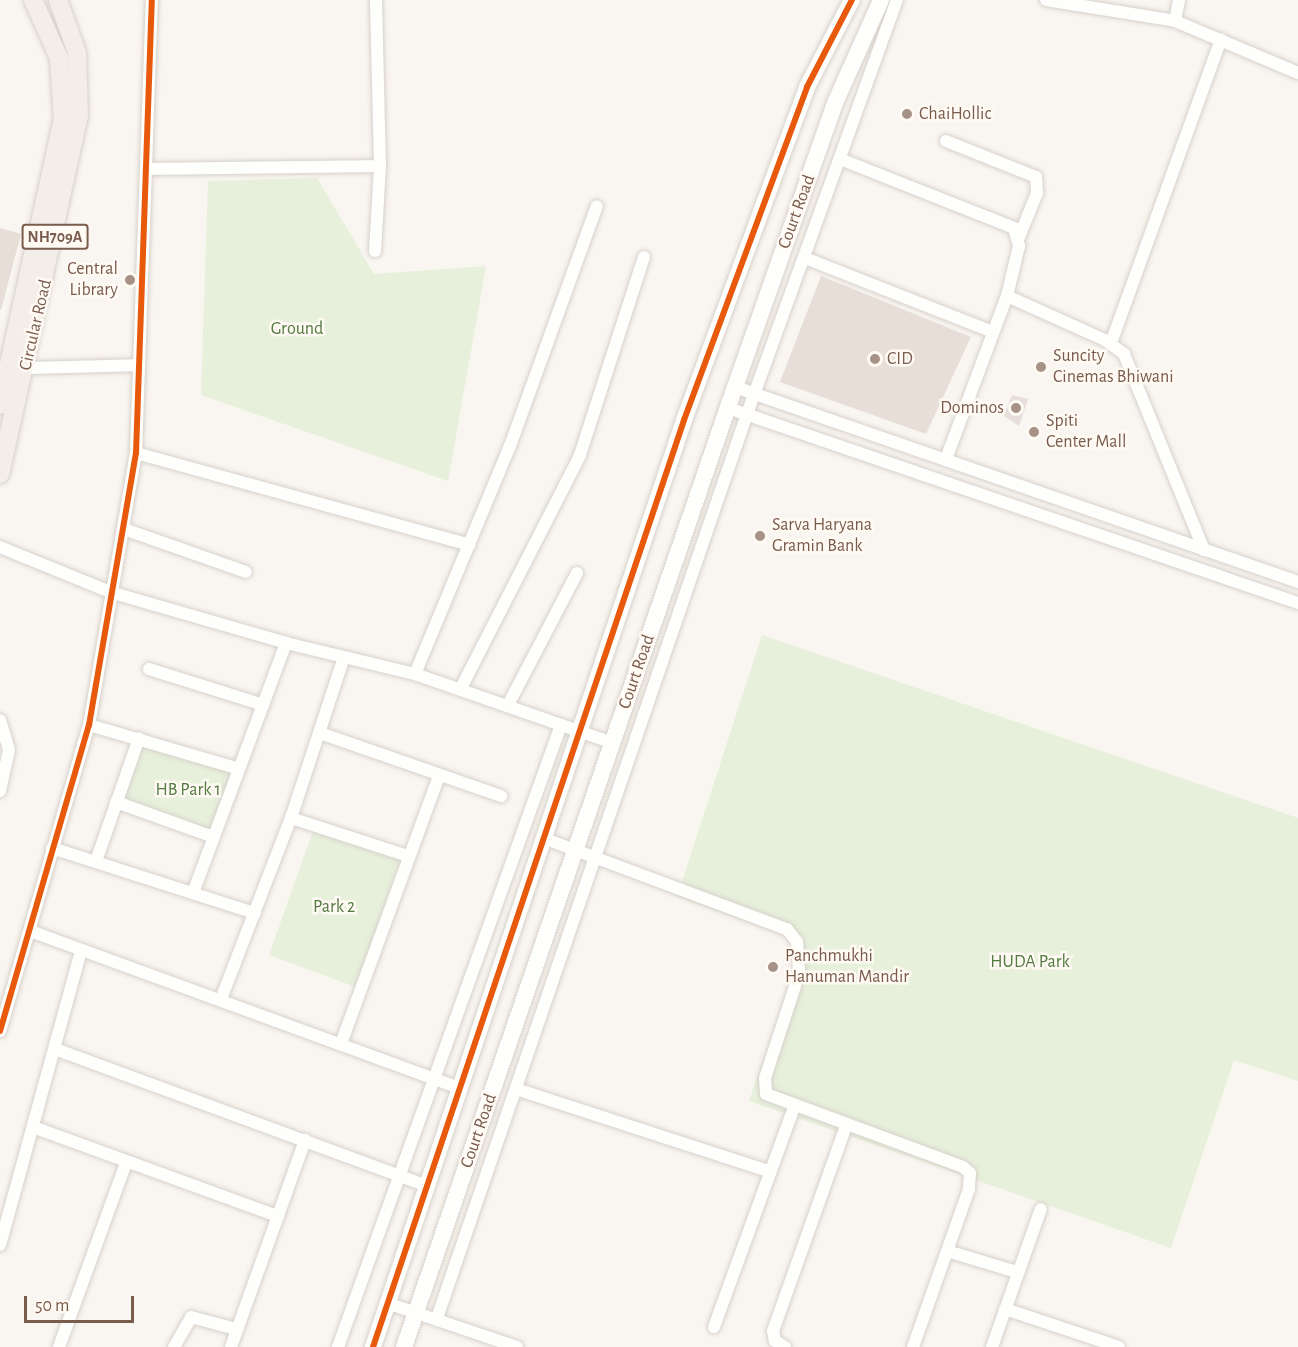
<!DOCTYPE html>
<html>
<head>
<meta charset="utf-8">
<style>
  body { margin:0 }
  #map { position:relative; width:1298px; height:1347px; overflow:hidden; background:#f9f5f0; font-family:"Alegreya Sans",sans-serif }
  div>[style] { position:absolute }
  [style*='--x'] { left:calc(var(--x)*1px); top:calc(var(--y)*1px); width:calc(var(--w)*1px); rotate:calc(var(--a)*1deg) }
  .green>* { inset:0; background:#e7f0db }
  .building>* { inset:0; background:#e6ded7 }
  .roads { filter:drop-shadow(0 0 2px #d7d1cb) drop-shadow(0 0 2px #d7d1cb) }
  .street>* { height:12px; margin:-6px; padding:0 6px; transform-origin:6px; border-radius:6px; background:#fefefd }
  .secondary>* { height:16px; margin:-8px; padding:0 8px; transform-origin:8px; border-radius:8px; background:#fefefd }
  .primary>* { height:18px; margin:-9px; padding:0 9px; transform-origin:9px; border-radius:9px; background:#f3eee8 }
  .cycleway>* { height:6px; margin:-3px; padding:0 3px; transform-origin:3px; border-radius:3px; background:#e8590c }
  .dots>* { width:16px; height:16px; translate:-50% -50%; box-sizing:border-box; border:3px solid #fffaf3; border-radius:50% }
  span { translate:-50% -50%; white-space:nowrap; text-align:center; line-height:1.15; -webkit-text-stroke:5px #fffaf3; paint-order:stroke }
  .shield-label span { padding:2px 4px; background:#fffaf3; border:2px solid; border-radius:4px; -webkit-text-stroke-width:0 }
  .shield-label { font-size:16px; color:#7a5c4d; font-weight:700 }
  .poi-label { font-size:18px; color:#7a5c4d }
  .left { translate:0 -50%; text-align:left }
  .right { translate:-100% -50%; text-align:right }
  .street-label { font-size:18px; color:#7a5c4d }
  .park-label { font-size:18px; color:#537a41 }
  .scale { position:absolute; left:24px; top:1296px; width:110px; height:27px; box-sizing:border-box; border:3px solid #7a5c4d; border-top:0; padding-left:8px; font-size:18px; line-height:21px; white-space:nowrap; color:#7a5c4d; -webkit-text-stroke:4px #fffaf3; paint-order:stroke }
</style>
</head>
<body>
<div id="map">
  <div class="green">
    <div style="clip-path:polygon(317px 178px,374px 274px,486px 266px,448px 481px,201px 395px,208px 181px)"></div>
    <div style="clip-path:polygon(762px 635px,1298px 818px,1298px 1081px,1234px 1060px,1171px 1248px,749px 1101px,805px 942px,677px 897px)"></div>
    <div style="clip-path:polygon(141px 741px,236px 771px,213px 834px,120px 801px)"></div>
    <div style="clip-path:polygon(313px 831px,400px 860px,356px 987px,269px 955px)"></div>
  </div>
  <div class="building">
    <div style="clip-path:polygon(0 228px,21px 234px,1px 310px,0 310px)"></div>
    <div style="clip-path:polygon(821px 276px,971px 337px,926px 434px,780px 382px)"></div>
    <div style="clip-path:polygon(1012px 395px,1028px 399px,1019px 426px,1004px 416px)"></div>
  </div>
  <div class="roads">
    <div class="street">
      <div style="--x:1046;--y:0;--w:131;--a:9.2"></div>
      <div style="--x:1175;--y:21;--w:134;--a:22.9"></div>
      <div style="--x:1175;--y:21;--w:21;--a:-79"></div>
      <div style="--x:946;--y:141;--w:97;--a:21.8"></div>
      <div style="--x:1036;--y:177;--w:16;--a:86"></div>
      <div style="--x:1037;--y:193;--w:48;--a:112.2"></div>
      <div style="--x:840;--y:159;--w:187;--a:21.6"></div>
      <div style="--x:1014;--y:228;--w:19;--a:74"></div>
      <div style="--x:1019;--y:246;--w:51;--a:103.5"></div>
      <div style="--x:1007;--y:296;--w:107;--a:24.2"></div>
      <div style="--x:1105;--y:340;--w:24;--a:36"></div>
      <div style="--x:1124;--y:354;--w:212;--a:67.8"></div>
      <div style="--x:147;--y:169;--w:233;--a:-0.7"></div>
      <div style="--x:375;--y:251;--w:85;--a:-86.6"></div>
      <div style="--x:380;--y:166;--w:166;--a:-91.4"></div>
      <div style="--x:805;--y:258;--w:202;--a:21.5"></div>
      <div style="--x:1111;--y:343;--w:323;--a:-70.1"></div>
      <div style="--x:27;--y:368;--w:111;--a:-1.5"></div>
      <div style="--x:735;--y:387;--w:596;--a:19.1"></div>
      <div style="--x:728;--y:408;--w:602;--a:18.89"></div>
      <div style="--x:136;--y:453;--w:346;--a:15.4"></div>
      <div style="--x:946;--y:459;--w:174;--a:-69.5"></div>
      <div style="--x:124;--y:529;--w:129;--a:19.4"></div>
      <div style="--x:0;--y:547;--w:122;--a:22.2"></div>
      <div style="--x:113;--y:593;--w:180;--a:16.1"></div>
      <div style="--x:286;--y:643;--w:133;--a:13.5"></div>
      <div style="--x:415;--y:674;--w:210;--a:19.2"></div>
      <div style="--x:149;--y:669;--w:120;--a:17.5"></div>
      <div style="--x:415;--y:674;--w:247;--a:-67.4"></div>
      <div style="--x:510;--y:446;--w:255;--a:-70.1"></div>
      <div style="--x:461;--y:688;--w:262;--a:-62.9"></div>
      <div style="--x:580;--y:455;--w:208;--a:-72.1"></div>
      <div style="--x:508;--y:705;--w:149;--a:-62.4"></div>
      <div style="--x:0;--y:720;--w:31;--a:73"></div>
      <div style="--x:9;--y:750;--w:42;--a:102.4"></div>
      <div style="--x:89;--y:725;--w:156;--a:16.3"></div>
      <div style="--x:320;--y:733;--w:192;--a:19.2"></div>
      <div style="--x:116;--y:802;--w:104;--a:19.7"></div>
      <div style="--x:291;--y:818;--w:123;--a:18"></div>
      <div style="--x:543;--y:838;--w:260;--a:20.5"></div>
      <div style="--x:787;--y:929;--w:16;--a:52"></div>
      <div style="--x:797;--y:942;--w:32;--a:86"></div>
      <div style="--x:799;--y:974;--w:109;--a:108.1"></div>
      <div style="--x:765;--y:1078;--w:16;--a:86"></div>
      <div style="--x:766;--y:1094;--w:210;--a:20.3"></div>
      <div style="--x:963;--y:1167;--w:9;--a:41"></div>
      <div style="--x:970;--y:1173;--w:16;--a:94"></div>
      <div style="--x:969;--y:1189;--w:168;--a:109.5"></div>
      <div style="--x:52;--y:848;--w:213;--a:17.8"></div>
      <div style="--x:96;--y:861;--w:130;--a:-70.7"></div>
      <div style="--x:193;--y:893;--w:267;--a:-69.6"></div>
      <div style="--x:30;--y:931;--w:458;--a:20.1"></div>
      <div style="--x:221;--y:999;--w:194;--a:-68.9"></div>
      <div style="--x:291;--y:818;--w:169;--a:-71.8"></div>
      <div style="--x:0;--y:1031;--w:319;--a:-73.8"></div>
      <div style="--x:89;--y:725;--w:276;--a:-80.2"></div>
      <div style="--x:136;--y:453;--w:453;--a:-88"></div>
      <div style="--x:342;--y:1041;--w:282;--a:-69.9"></div>
      <div style="--x:55;--y:1049;--w:397;--a:20.2"></div>
      <div style="--x:516;--y:1089;--w:266;--a:18"></div>
      <div style="--x:33;--y:1127;--w:261;--a:20"></div>
      <div style="--x:0;--y:1245;--w:305;--a:-74.6"></div>
      <div style="--x:947;--y:1251;--w:73;--a:16.7"></div>
      <div style="--x:390;--y:1304;--w:134;--a:18.7"></div>
      <div style="--x:1005;--y:1309;--w:120;--a:18.4"></div>
      <div style="--x:437;--y:1318;--w:956;--a:-71.07"></div>
      <div style="--x:747;--y:414;--w:440;--a:-70.1"></div>
      <div style="--x:714;--y:1327;--w:234;--a:-70"></div>
      <div style="--x:59;--y:1347;--w:196;--a:-70"></div>
      <div style="--x:174;--y:1347;--w:34;--a:-60"></div>
      <div style="--x:191;--y:1317;--w:47;--a:14.9"></div>
      <div style="--x:231;--y:1347;--w:220;--a:-70.3"></div>
      <div style="--x:338;--y:1347;--w:661;--a:-70.28"></div>
      <div style="--x:785;--y:1347;--w:12;--a:-149"></div>
      <div style="--x:775;--y:1341;--w:10;--a:-101"></div>
      <div style="--x:773;--y:1331;--w:218;--a:-70.4"></div>
      <div style="--x:992;--y:1347;--w:146;--a:-70.5"></div>
    </div>
    <div class="secondary">
      <div style="--x:373;--y:1347;--w:978;--a:-71.45"></div>
      <div style="--x:684;--y:420;--w:355;--a:-69.7"></div>
      <div style="--x:807;--y:87;--w:98;--a:-62.7"></div>
      <div style="--x:404;--y:1347;--w:1015;--a:-70.98"></div>
      <div style="--x:735;--y:387;--w:301;--a:-70.6"></div>
      <div style="--x:835;--y:103;--w:113;--a:-65.9"></div>
    </div>
    <div class="primary">
      <div style="--x:0;--y:405;--w:293;--a:-77.6"></div>
      <div style="--x:63;--y:119;--w:61;--a:-93.8"></div>
      <div style="--x:59;--y:58;--w:64;--a:-114.1"></div>
      <div style="--x:0;--y:474;--w:367;--a:-77.6"></div>
      <div style="--x:79;--y:116;--w:63;--a:-91.8"></div>
      <div style="--x:77;--y:53;--w:56;--a:-109.7"></div>
    </div>
  </div>
  <div class="cycleway">
    <div style="--x:0;--y:1031;--w:319;--a:-73.8"></div>
    <div style="--x:89;--y:725;--w:276;--a:-80.2"></div>
    <div style="--x:136;--y:453;--w:453;--a:-88"></div>
    <div style="--x:373;--y:1347;--w:978;--a:-71.45"></div>
    <div style="--x:684;--y:420;--w:355;--a:-69.7"></div>
    <div style="--x:807;--y:87;--w:98;--a:-62.7"></div>
  </div>
  <div class="dots">
    <div style="left:907px;top:114px;background:#a69286"></div>
    <div style="left:130px;top:280px;background:#a69286"></div>
    <div style="left:875px;top:359px;background:#a69286"></div>
    <div style="left:1041px;top:367px;background:#a69286"></div>
    <div style="left:1016px;top:408px;background:#a69286"></div>
    <div style="left:1034px;top:432px;background:#a69286"></div>
    <div style="left:760px;top:536px;background:#a69286"></div>
    <div style="left:773px;top:967px;background:#a69286"></div>
  </div>
  <div class="shield-label">
    <span style="left:55px;top:237px">NH709A</span>
  </div>
  <div class="poi-label">
    <span class="left" style="left:919px;top:114px">ChaiHollic</span>
    <span class="right" style="left:118px;top:280px">Central<br>Library</span>
    <span class="left" style="left:1053px;top:367px">Suncity<br>Cinemas Bhiwani</span>
    <span class="left" style="left:887px;top:359px">CID</span>
    <span class="right" style="left:1004px;top:408px">Dominos</span>
    <span class="left" style="left:1046px;top:432px">Spiti<br>Center Mall</span>
    <span class="left" style="left:772px;top:536px">Sarva Haryana<br>Gramin Bank</span>
    <span class="left" style="left:785px;top:967px">Panchmukhi<br>Hanuman Mandir</span>
  </div>
  <div class="street-label">
    <span style="left:797px;top:212px;rotate:-70deg">Court Road</span>
    <span style="left:36px;top:325px;rotate:-77deg">Circular Road</span>
    <span style="left:637px;top:672px;rotate:-71deg">Court Road</span>
    <span style="left:479px;top:1131px;rotate:-71deg">Court Road</span>
  </div>
  <div class="park-label">
    <span style="left:297px;top:329px">Ground</span>
    <span style="left:188px;top:790px">HB Park 1</span>
    <span style="left:334px;top:907px">Park 2</span>
    <span style="left:1030px;top:962px">HUDA Park</span>
  </div>
  <div class="scale">50 m</div>
</div>
</body>
</html>
